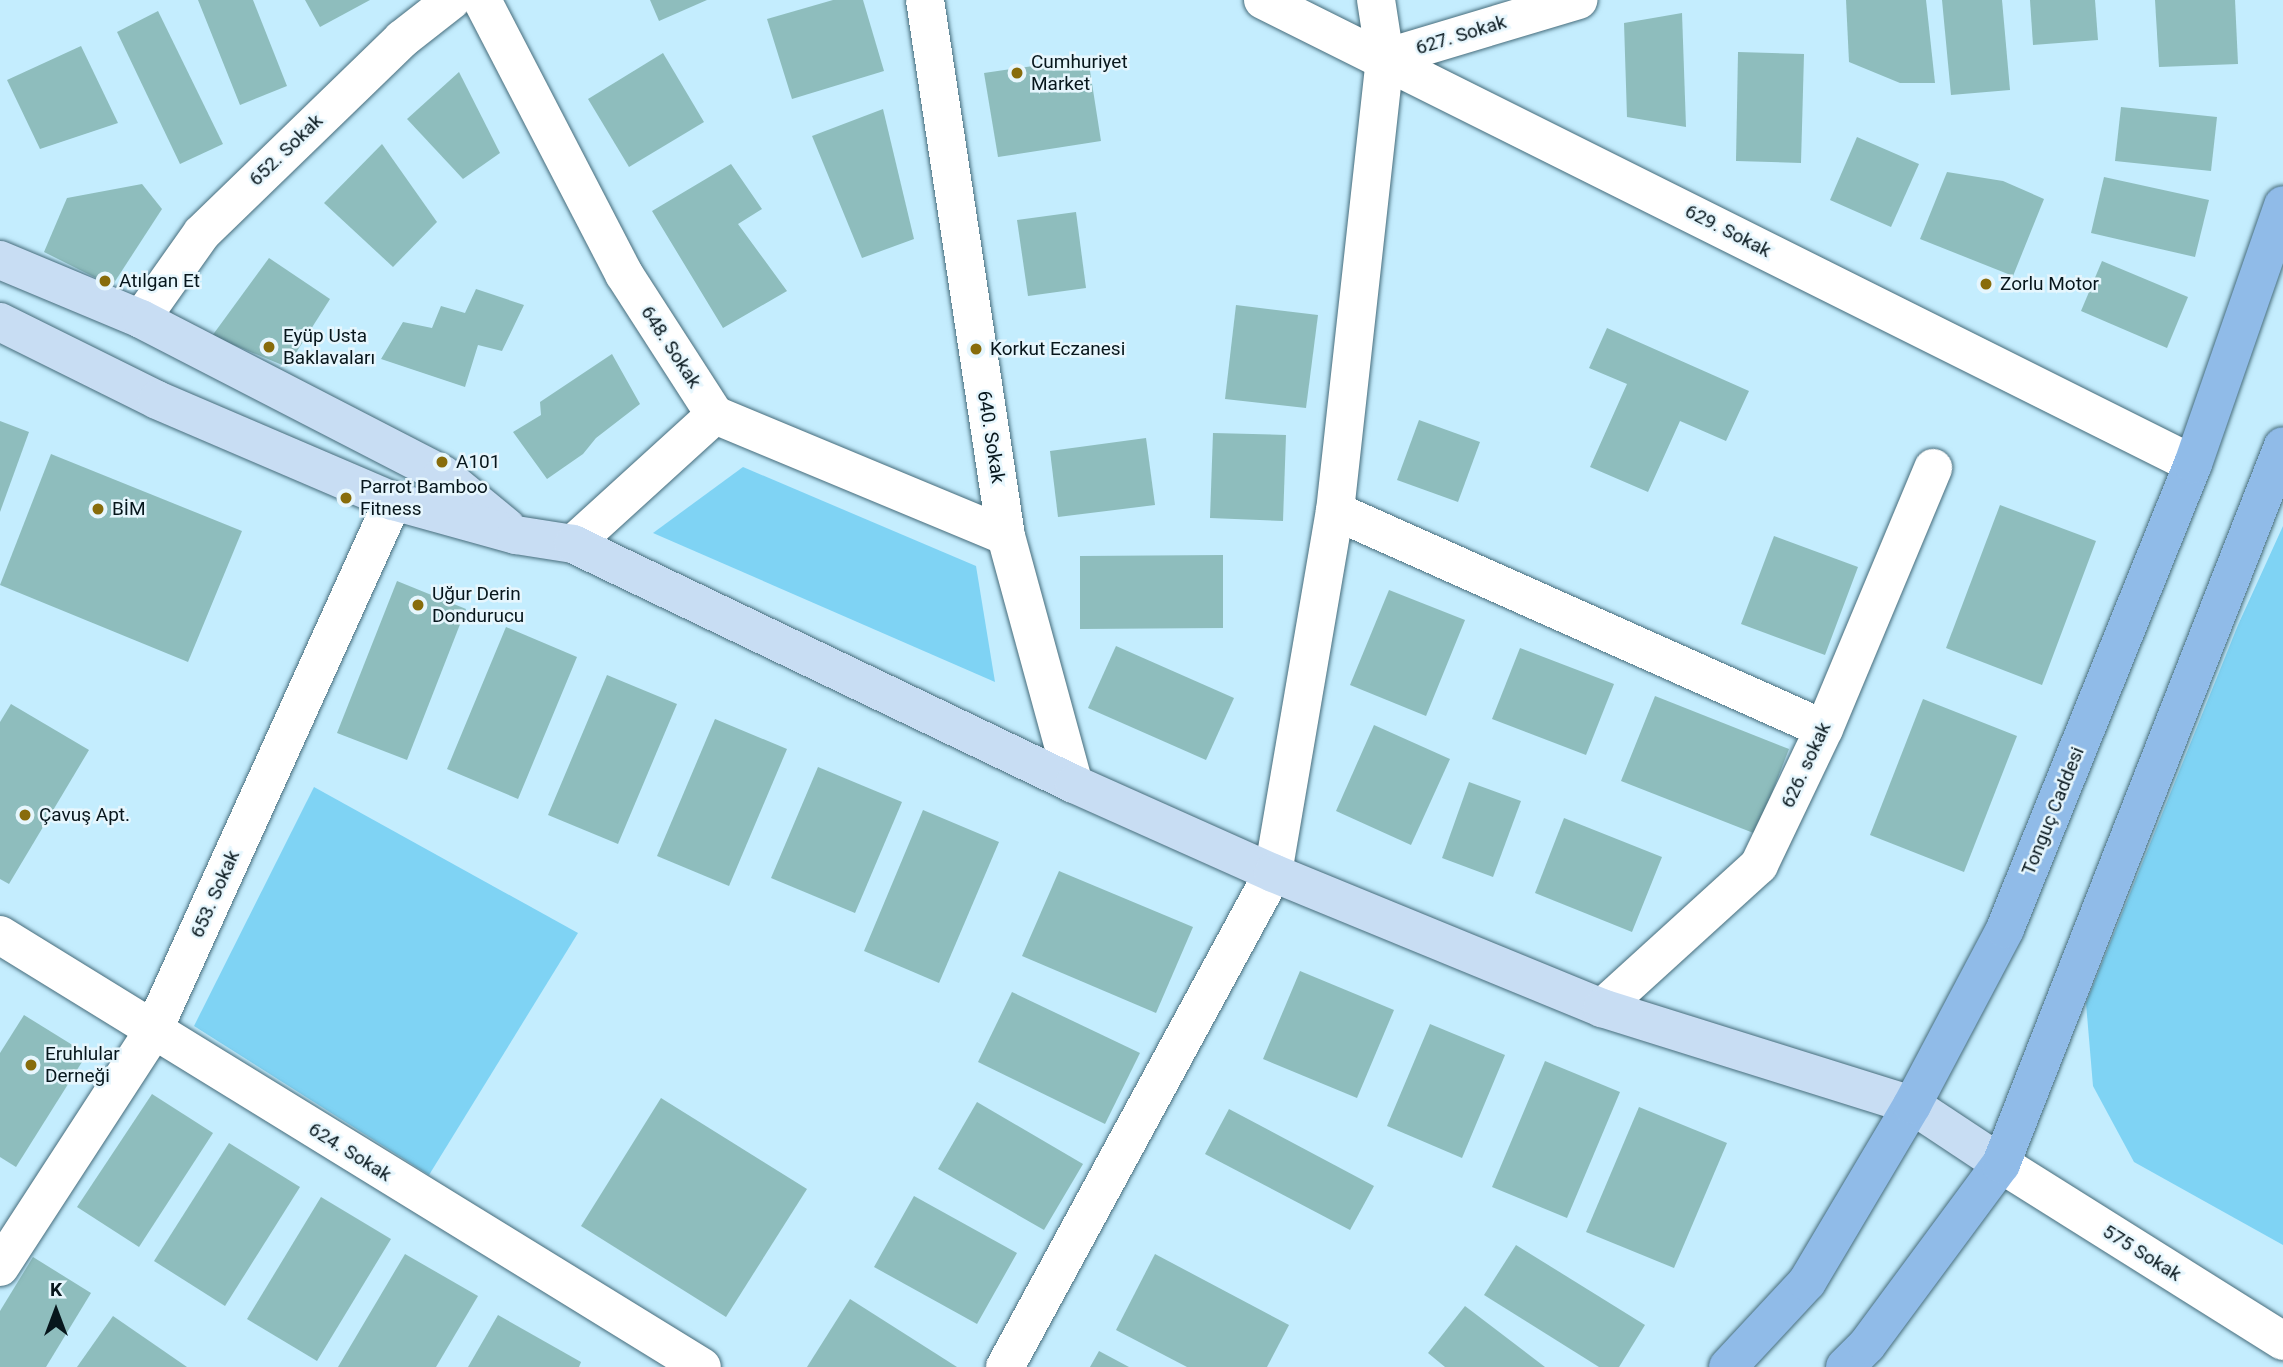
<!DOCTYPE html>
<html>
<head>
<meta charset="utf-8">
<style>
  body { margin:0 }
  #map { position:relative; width:2283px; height:1367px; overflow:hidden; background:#c4edfe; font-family:Roboto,sans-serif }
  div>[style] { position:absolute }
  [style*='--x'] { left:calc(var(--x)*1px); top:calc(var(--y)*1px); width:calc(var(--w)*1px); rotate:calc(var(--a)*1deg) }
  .green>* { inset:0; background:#7fd3f4 }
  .building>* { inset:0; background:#8ebdbd }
  .roads { filter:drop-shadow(0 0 2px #466c7b) drop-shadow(0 0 2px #466c7b) }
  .street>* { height:38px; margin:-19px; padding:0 19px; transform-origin:19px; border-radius:19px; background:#fff }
  .secondary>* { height:38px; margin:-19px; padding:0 19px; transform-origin:19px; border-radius:19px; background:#c8ddf3 }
  .primary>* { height:38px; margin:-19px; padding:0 19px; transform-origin:19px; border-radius:19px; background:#90bbe8 }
  .dots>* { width:19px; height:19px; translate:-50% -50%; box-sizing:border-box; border:4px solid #e6f6fd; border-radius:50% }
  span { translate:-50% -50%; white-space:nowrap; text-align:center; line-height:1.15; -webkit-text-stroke:5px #e6f6fd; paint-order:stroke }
  .street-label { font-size:19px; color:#07161c }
  .poi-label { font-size:19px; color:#07161c }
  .left { translate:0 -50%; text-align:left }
  .north { position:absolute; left:21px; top:1276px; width:70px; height:70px; -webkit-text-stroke:5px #e6f6fd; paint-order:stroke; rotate:0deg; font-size:19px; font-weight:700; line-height:28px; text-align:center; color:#07161c }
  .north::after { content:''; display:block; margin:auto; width:24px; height:32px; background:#07161c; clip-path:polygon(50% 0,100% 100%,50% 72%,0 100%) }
</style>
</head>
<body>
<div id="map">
  <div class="green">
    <div style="clip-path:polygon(743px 467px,976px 566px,995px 682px,653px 533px)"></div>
    <div style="clip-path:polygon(2283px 526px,2283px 1245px,2134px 1162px,2093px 1086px,2086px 1003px,2238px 625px)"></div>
    <div style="clip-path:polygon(314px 787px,578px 933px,429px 1175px,194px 1026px)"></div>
  </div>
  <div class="building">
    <div style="clip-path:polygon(198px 0,253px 0,287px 86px,240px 105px)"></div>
    <div style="clip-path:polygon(305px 0,370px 0,320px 27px)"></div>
    <div style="clip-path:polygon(650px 0,707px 0,659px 21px)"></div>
    <div style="clip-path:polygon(833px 0,863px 0,884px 71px,792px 99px,767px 19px)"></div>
    <div style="clip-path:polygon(1846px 0,1926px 0,1935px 83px,1900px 83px,1849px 62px)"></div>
    <div style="clip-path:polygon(1942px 0,2002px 0,2010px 90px,1951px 95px)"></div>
    <div style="clip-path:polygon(2030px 0,2095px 0,2098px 40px,2033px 45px)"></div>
    <div style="clip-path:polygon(2155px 0,2235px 0,2238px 64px,2159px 67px)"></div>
    <div style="clip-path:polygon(158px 11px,223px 144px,180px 164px,117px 32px)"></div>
    <div style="clip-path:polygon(1682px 13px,1686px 127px,1627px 117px,1624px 23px)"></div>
    <div style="clip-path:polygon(81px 46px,118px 123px,40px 149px,7px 80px)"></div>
    <div style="clip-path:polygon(1738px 52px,1804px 54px,1801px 163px,1736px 161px)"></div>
    <div style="clip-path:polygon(663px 53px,704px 122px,629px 167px,588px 99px)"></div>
    <div style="clip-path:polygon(1088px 58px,1101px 141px,998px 157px,984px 73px)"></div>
    <div style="clip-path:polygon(459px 72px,500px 153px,463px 179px,407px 119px)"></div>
    <div style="clip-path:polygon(2121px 107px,2217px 117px,2211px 171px,2115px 161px)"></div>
    <div style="clip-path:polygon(883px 109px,914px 239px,862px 258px,812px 136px)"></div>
    <div style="clip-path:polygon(1857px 137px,1919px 164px,1891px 227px,1830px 200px)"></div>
    <div style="clip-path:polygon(382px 144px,437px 222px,393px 267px,324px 203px)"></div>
    <div style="clip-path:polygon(731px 164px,762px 209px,738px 224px,787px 291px,723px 328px,652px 211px)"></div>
    <div style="clip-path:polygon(1947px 172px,2003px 181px,2044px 199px,2013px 276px,1920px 239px)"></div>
    <div style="clip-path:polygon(2104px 177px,2209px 200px,2195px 257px,2091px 233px)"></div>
    <div style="clip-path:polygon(142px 184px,162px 209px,112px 286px,44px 252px,67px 198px)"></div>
    <div style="clip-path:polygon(1076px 212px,1086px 288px,1028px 296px,1017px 220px)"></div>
    <div style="clip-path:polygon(269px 258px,330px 299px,287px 367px,212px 336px)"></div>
    <div style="clip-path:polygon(2102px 261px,2188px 297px,2167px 348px,2081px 311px)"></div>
    <div style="clip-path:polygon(476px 289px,524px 305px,502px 351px,478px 345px,465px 387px,381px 359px,403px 322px,432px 328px,441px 306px,465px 313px)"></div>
    <div style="clip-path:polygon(1236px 305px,1318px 315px,1306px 408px,1225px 399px)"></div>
    <div style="clip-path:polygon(1607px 328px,1749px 391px,1726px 441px,1680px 421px,1648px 492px,1590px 467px,1627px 384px,1589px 368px)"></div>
    <div style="clip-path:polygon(612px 354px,640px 404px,596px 438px,583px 454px,547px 479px,513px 432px,541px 415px,540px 402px)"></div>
    <div style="clip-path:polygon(1419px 420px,1480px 442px,1458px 502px,1397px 480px)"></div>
    <div style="clip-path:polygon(0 421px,29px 432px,0 512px)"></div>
    <div style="clip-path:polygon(1213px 433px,1286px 435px,1283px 521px,1210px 518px)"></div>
    <div style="clip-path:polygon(1146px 438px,1155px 505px,1058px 517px,1050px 451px)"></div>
    <div style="clip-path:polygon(51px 454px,242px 531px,188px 662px,0 585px)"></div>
    <div style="clip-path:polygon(2000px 505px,2096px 541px,2042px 685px,1946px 648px)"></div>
    <div style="clip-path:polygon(1774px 536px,1858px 567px,1825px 655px,1741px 624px)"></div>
    <div style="clip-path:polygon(1223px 555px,1223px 628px,1080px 629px,1080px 556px)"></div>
    <div style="clip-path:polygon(397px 581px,466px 609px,407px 760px,337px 733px)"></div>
    <div style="clip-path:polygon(1389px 590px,1465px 620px,1426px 716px,1350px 685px)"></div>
    <div style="clip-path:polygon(506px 627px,577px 657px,518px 799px,447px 769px)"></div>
    <div style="clip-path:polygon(1116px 646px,1234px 698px,1206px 760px,1088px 708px)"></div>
    <div style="clip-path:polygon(1520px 648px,1614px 684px,1586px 755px,1492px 719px)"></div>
    <div style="clip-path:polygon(607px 675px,677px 704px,618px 844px,548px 815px)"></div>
    <div style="clip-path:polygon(1655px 696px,1789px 749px,1756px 834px,1621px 781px)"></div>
    <div style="clip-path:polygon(1923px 699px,2017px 736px,1964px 872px,1870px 835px)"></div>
    <div style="clip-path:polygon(11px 704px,89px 750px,9px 884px,0 879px,0 722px)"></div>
    <div style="clip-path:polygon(715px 719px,787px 749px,729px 886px,657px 856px)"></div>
    <div style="clip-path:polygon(1374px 725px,1450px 759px,1411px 845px,1336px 811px)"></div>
    <div style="clip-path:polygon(818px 767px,902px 802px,855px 913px,771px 878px)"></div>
    <div style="clip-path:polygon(1469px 782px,1521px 801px,1493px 877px,1442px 858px)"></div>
    <div style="clip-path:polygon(923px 810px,999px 842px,939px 983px,864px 951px)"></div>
    <div style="clip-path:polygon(1564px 818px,1662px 857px,1632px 932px,1535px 893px)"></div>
    <div style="clip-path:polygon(1059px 871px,1193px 927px,1156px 1013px,1022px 956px)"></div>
    <div style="clip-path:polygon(1300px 971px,1394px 1010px,1357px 1098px,1263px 1059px)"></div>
    <div style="clip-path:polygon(1012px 992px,1140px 1053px,1105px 1124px,978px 1062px)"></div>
    <div style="clip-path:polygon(24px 1015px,87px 1054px,16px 1167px,0 1157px,0 1053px)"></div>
    <div style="clip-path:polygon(1430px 1024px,1505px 1055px,1462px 1158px,1387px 1126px)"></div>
    <div style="clip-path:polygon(1545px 1061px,1620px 1092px,1567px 1218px,1492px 1187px)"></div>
    <div style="clip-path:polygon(152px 1094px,213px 1133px,139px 1247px,77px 1207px)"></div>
    <div style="clip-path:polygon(661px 1098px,807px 1189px,726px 1317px,581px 1226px)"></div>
    <div style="clip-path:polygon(977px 1102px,1083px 1164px,1044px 1230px,938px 1169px)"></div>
    <div style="clip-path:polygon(1639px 1107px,1727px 1143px,1674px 1268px,1586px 1232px)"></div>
    <div style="clip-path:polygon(1229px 1109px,1374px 1186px,1350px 1230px,1205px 1154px)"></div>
    <div style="clip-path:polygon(229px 1143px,300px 1187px,225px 1306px,154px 1261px)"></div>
    <div style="clip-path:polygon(914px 1196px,1017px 1253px,977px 1324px,874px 1267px)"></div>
    <div style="clip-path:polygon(321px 1197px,391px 1239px,317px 1361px,247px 1319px)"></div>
    <div style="clip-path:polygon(1516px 1245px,1645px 1325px,1619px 1367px,1599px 1367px,1484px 1295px)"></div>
    <div style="clip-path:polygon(405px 1254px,478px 1296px,436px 1367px,338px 1367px)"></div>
    <div style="clip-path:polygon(1155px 1254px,1289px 1325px,1267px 1367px,1187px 1367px,1116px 1330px)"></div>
    <div style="clip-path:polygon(33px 1257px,91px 1293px,46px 1367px,0 1367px,0 1311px)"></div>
    <div style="clip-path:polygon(850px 1299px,957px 1367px,807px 1367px)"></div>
    <div style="clip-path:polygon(1465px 1306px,1545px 1367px,1445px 1367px,1428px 1353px)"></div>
    <div style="clip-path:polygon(498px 1315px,581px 1362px,579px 1367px,468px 1367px)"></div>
    <div style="clip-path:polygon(113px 1316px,187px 1367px,77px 1367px)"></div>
    <div style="clip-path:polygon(1099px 1351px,1129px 1367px,1090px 1367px)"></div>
  </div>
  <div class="roads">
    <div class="street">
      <div style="--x:482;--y:0;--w:309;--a:62.6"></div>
      <div style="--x:624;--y:274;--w:168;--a:57.2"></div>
      <div style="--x:715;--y:415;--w:315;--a:22.6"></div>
      <div style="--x:925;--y:0;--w:542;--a:81.41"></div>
      <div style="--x:1006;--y:536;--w:257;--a:74.7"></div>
      <div style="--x:1263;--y:0;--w:1039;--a:26.52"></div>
      <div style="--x:1385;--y:58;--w:202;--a:-16.7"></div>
      <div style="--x:141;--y:319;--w:105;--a:-54.7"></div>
      <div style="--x:202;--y:233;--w:279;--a:-44.1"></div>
      <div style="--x:402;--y:39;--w:63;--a:-38"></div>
      <div style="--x:1335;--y:511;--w:535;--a:24.03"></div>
      <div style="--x:573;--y:544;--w:192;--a:-42.3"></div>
      <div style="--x:0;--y:935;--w:824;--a:31.61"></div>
      <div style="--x:1602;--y:1008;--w:212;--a:-42.3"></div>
      <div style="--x:1759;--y:865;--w:151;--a:-64.5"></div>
      <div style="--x:1824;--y:729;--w:283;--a:-67.3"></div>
      <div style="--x:2001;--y:1164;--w:333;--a:32.1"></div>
      <div style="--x:0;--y:1267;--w:281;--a:-57"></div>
      <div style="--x:153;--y:1031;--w:582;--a:-65.64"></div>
      <div style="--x:1005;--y:1367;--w:562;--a:-61.52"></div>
      <div style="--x:1273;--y:873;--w:367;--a:-80.3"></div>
      <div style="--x:1335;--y:511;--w:456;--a:-83.7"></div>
      <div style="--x:1385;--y:58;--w:59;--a:-98.8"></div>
    </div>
    <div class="secondary">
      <div style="--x:0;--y:260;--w:153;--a:22.7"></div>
      <div style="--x:141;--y:319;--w:340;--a:27.3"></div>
      <div style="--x:443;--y:475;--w:82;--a:39.5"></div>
      <div style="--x:0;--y:322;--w:175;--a:26.4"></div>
      <div style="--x:157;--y:400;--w:257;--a:23.2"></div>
      <div style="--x:393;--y:501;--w:128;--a:15.5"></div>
      <div style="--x:516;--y:535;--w:58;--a:9"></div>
      <div style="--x:573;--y:544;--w:556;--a:25.6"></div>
      <div style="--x:1074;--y:784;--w:218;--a:24.1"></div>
      <div style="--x:1273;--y:873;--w:356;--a:22.3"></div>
      <div style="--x:1602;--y:1008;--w:325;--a:17.4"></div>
      <div style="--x:1912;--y:1105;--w:107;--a:33.5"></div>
    </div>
    <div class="primary">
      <div style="--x:1728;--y:1367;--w:116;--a:-47.1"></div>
      <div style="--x:1807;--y:1282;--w:206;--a:-59.3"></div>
      <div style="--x:1912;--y:1105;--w:199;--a:-62.1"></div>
      <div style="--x:2005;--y:929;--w:502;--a:-67.99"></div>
      <div style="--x:2193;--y:464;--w:274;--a:-70.8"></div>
      <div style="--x:1845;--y:1367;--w:31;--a:-45"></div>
      <div style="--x:1867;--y:1345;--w:225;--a:-53.5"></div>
      <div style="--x:2001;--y:1164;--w:771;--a:-68.56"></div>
    </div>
  </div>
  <div class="dots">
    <div style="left:1017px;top:73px;background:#886c0b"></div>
    <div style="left:105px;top:281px;background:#886c0b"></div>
    <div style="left:1986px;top:284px;background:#886c0b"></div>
    <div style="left:269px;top:347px;background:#886c0b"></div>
    <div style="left:976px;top:349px;background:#886c0b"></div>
    <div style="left:442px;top:462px;background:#886c0b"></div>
    <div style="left:346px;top:498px;background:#886c0b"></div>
    <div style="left:98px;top:509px;background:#886c0b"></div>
    <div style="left:418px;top:605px;background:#886c0b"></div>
    <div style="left:25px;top:815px;background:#886c0b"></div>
    <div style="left:31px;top:1065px;background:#886c0b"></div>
  </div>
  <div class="street-label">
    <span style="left:1461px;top:35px;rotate:-17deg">627. Sokak</span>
    <span style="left:286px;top:150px;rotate:-44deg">652. Sokak</span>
    <span style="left:1728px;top:231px;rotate:27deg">629. Sokak</span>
    <span style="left:671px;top:347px;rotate:57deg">648. Sokak</span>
    <span style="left:991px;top:437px;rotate:81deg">640. Sokak</span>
    <span style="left:1806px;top:765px;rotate:-65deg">626. sokak</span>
    <span style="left:2053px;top:811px;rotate:-68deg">Tonguç Caddesi</span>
    <span style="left:215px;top:894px;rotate:-66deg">653. Sokak</span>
    <span style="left:350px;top:1152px;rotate:32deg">624. Sokak</span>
    <span style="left:2142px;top:1253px;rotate:32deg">575 Sokak</span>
  </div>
  <div class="poi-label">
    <span class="left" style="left:1031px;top:73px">Cumhuriyet<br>Market</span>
    <span class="left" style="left:119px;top:281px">Atılgan Et</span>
    <span class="left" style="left:2000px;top:284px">Zorlu Motor</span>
    <span class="left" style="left:283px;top:347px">Eyüp Usta<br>Baklavaları</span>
    <span class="left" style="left:990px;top:349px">Korkut Eczanesi</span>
    <span class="left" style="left:456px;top:462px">A101</span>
    <span class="left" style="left:360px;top:498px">Parrot Bamboo<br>Fitness</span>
    <span class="left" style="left:112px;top:509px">BİM</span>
    <span class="left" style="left:432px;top:605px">Uğur Derin<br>Dondurucu</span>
    <span class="left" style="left:39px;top:815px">Çavuş Apt.</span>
    <span class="left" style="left:45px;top:1065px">Eruhlular<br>Derneği</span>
  </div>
  <div class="north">K</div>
</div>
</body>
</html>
